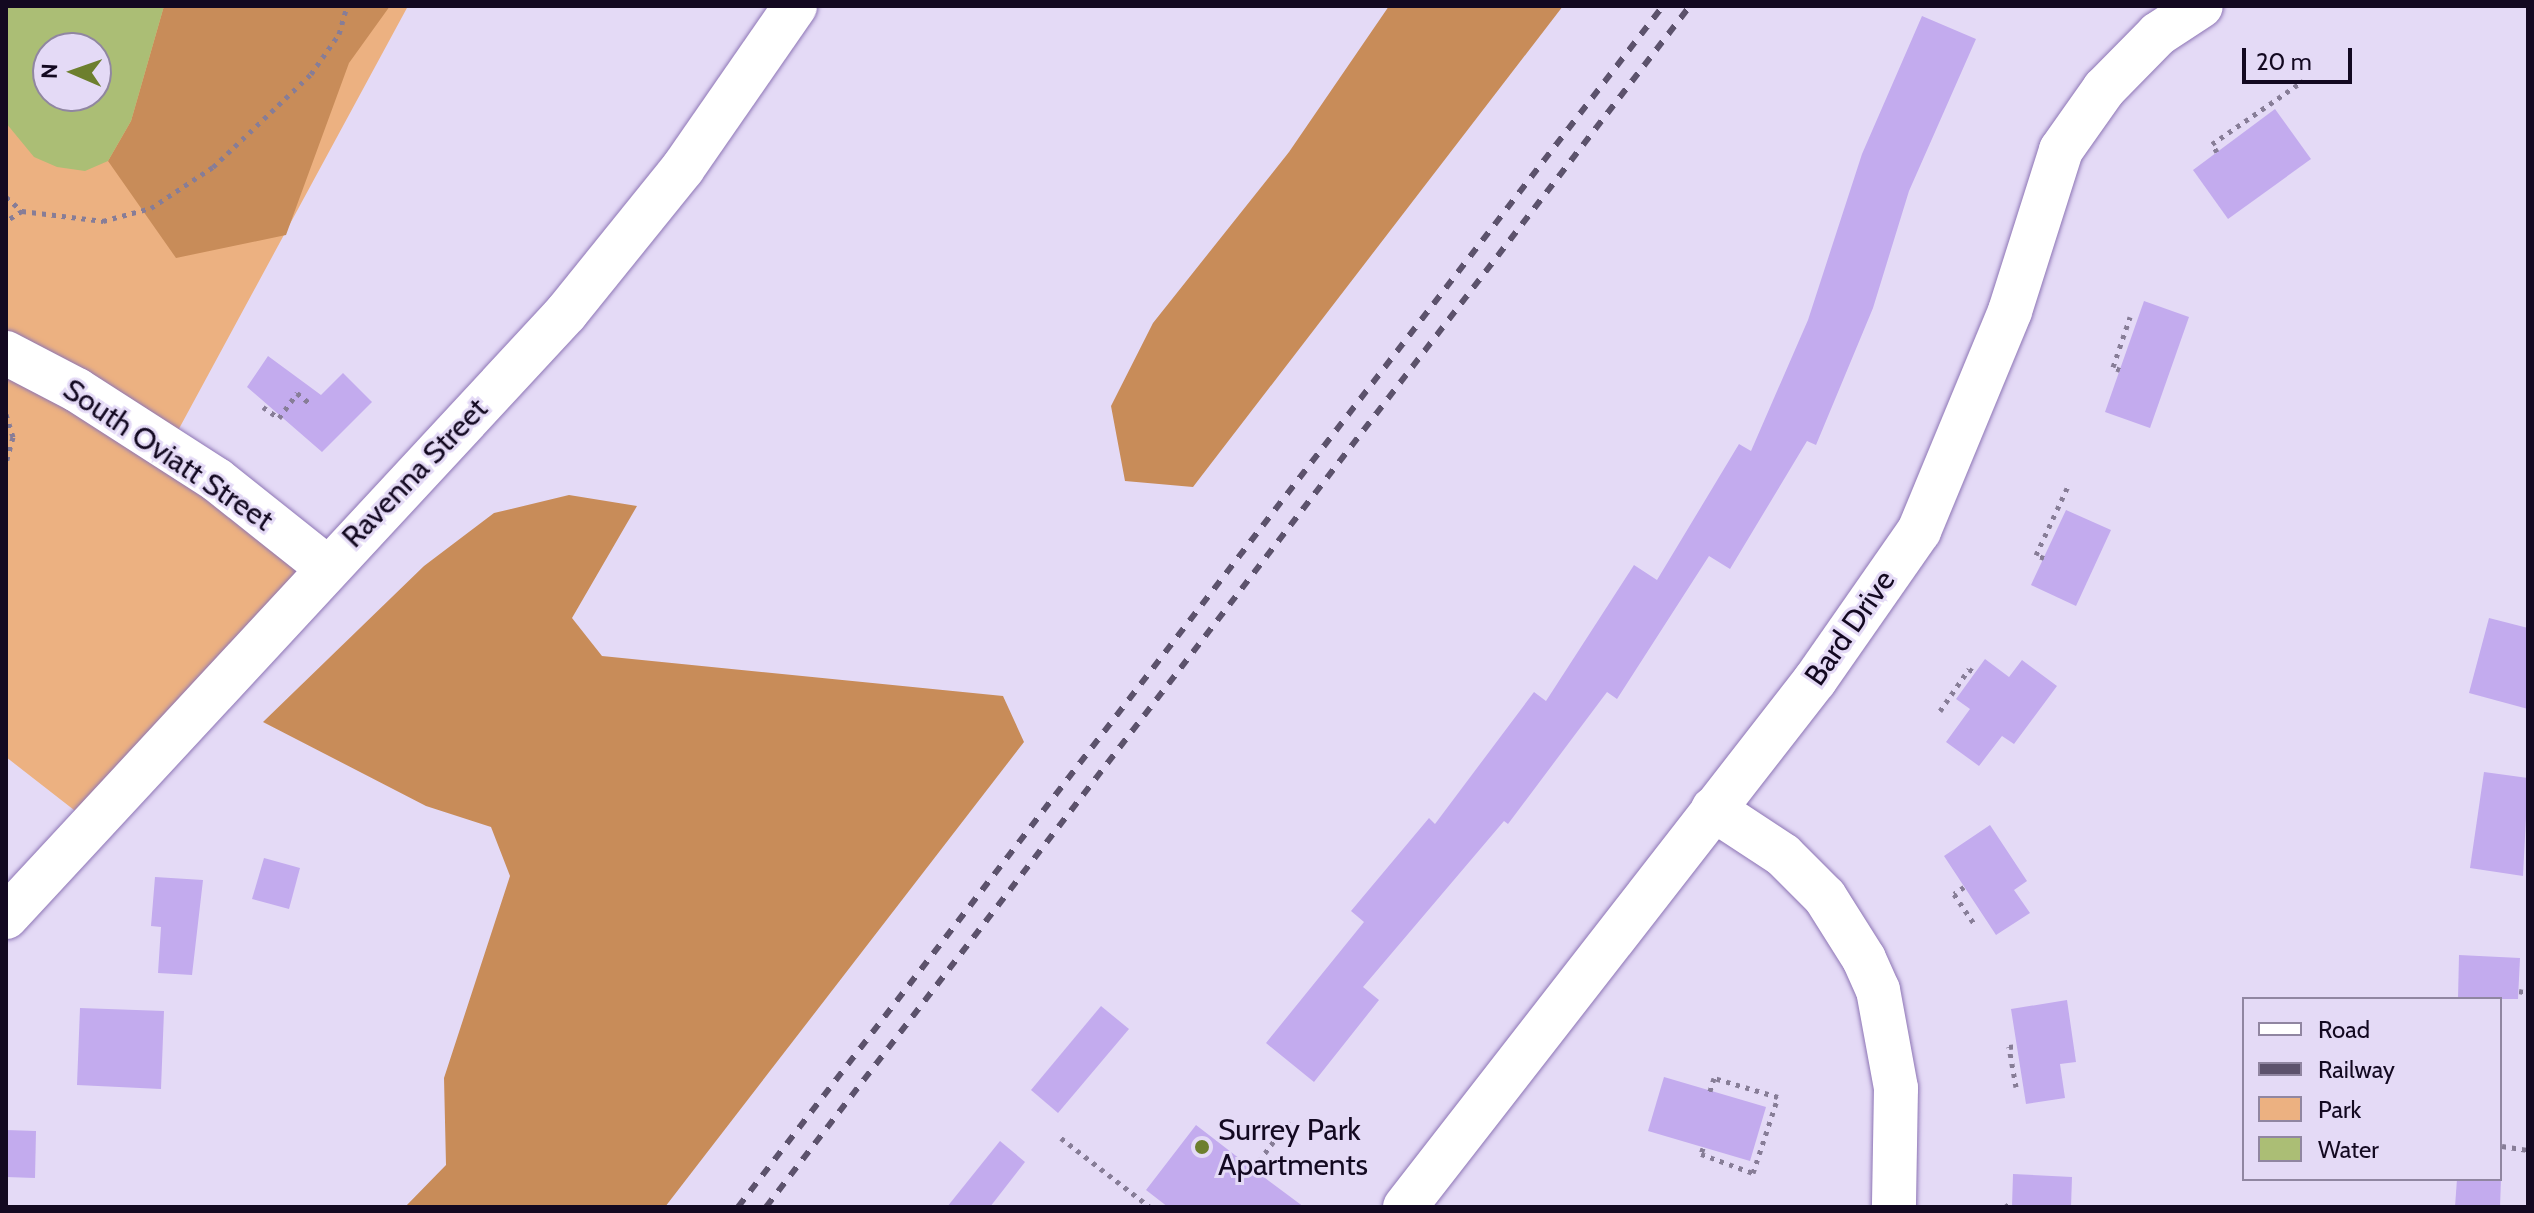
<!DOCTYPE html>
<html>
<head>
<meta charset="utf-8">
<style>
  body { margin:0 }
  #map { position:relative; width:2534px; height:1213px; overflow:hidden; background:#e4daf6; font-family:Cabin,sans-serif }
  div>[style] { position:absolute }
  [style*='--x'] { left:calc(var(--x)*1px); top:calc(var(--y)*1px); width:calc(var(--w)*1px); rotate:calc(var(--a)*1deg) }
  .green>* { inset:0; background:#ecb181 }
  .forest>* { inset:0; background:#c88c59 }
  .water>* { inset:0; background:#abbe75 }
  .building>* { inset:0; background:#c3abee }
  .path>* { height:5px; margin-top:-2.5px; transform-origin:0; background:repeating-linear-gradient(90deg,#877d97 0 4px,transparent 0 10px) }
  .roads { filter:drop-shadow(0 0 2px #8d75b5) drop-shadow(0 0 2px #8d75b5) }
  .minor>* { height:44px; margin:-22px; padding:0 22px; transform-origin:22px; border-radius:22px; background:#fff }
  .rail>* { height:6px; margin-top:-3px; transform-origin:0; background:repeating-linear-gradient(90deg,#5c526c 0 10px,transparent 0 20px) }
  .dots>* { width:22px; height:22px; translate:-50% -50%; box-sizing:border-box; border:4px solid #e4daf6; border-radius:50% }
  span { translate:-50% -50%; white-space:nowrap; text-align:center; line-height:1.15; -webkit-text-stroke:6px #e4daf6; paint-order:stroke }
  .street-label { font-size:30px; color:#130921 }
  .poi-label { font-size:30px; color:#130921 }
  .left { translate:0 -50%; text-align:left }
  .frame { position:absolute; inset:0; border:8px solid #130921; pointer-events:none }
  .legend { position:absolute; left:2242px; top:997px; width:260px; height:184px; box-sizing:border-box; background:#e4daf6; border:2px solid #9086a1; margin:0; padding:10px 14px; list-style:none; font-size:24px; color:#130921 }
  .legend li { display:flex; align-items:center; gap:16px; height:40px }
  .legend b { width:40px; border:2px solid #9086a1 }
  .north { position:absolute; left:32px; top:32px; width:80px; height:80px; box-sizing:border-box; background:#e4daf6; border:2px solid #9086a1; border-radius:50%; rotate:272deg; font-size:22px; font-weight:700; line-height:32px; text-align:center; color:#130921 }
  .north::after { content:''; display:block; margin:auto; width:28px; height:36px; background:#6d7f2e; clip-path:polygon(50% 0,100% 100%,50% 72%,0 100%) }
  .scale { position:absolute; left:2242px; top:48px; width:110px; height:36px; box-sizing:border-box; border:4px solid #130921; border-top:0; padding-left:10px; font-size:24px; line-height:28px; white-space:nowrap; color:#130921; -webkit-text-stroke:6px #e4daf6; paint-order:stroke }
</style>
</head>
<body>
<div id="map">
  <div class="green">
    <div style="clip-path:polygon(evenodd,6px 6px,408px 6px,168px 449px,325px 566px,92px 824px,6px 757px,6px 6px,48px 48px,96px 48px,96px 96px,48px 96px,48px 48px)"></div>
  </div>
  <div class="forest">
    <div style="clip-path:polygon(164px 6px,390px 6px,349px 63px,286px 235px,176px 258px,108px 161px,131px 121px)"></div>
    <div style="clip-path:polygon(1389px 6px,1563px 6px,1193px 487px,1125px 481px,1111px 406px,1153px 323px,1289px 152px)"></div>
    <div style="clip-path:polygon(569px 495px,637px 506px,572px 618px,602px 656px,1003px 696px,1024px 742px,665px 1207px,405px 1207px,446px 1165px,444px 1078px,510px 876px,491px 827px,426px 806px,263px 722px,424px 566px,494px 513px)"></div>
  </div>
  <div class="water">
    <div style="clip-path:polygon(evenodd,6px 6px,164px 6px,131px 121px,108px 161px,85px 171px,57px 167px,34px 157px,6px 123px,6px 6px,48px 48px,96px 48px,96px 96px,48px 96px,48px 48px)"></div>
  </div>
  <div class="building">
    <div style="clip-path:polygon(1922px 16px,1976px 39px,1909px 191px,1873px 308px,1816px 445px,1807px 441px,1730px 569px,1709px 556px,1617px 699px,1607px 692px,1508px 824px,1504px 821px,1363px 987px,1379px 1000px,1314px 1082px,1266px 1043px,1364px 922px,1351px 911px,1429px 818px,1435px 824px,1534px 692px,1546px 701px,1634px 565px,1657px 580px,1739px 444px,1751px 451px,1808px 320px,1862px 154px)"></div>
    <div style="clip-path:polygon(2275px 109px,2311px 159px,2228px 219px,2193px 170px)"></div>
    <div style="clip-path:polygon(2144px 301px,2189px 317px,2150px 428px,2105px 412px)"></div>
    <div style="clip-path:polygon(268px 356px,321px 395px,343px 373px,372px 402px,322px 452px,247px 387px)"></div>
    <div style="clip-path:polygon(2066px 510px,2111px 530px,2076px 606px,2031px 585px)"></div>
    <div style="clip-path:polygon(2489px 618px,2528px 628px,2528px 709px,2469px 693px)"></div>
    <div style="clip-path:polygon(1985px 659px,2009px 677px,2022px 660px,2057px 686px,2014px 744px,2002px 736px,1979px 766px,1946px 742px,1970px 709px,1956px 699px)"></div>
    <div style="clip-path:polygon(2484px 772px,2528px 778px,2523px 876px,2470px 868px)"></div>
    <div style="clip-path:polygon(1990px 825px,2027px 881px,2014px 890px,2030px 913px,1996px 935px,1944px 856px)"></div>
    <div style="clip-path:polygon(264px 858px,300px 868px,289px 909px,252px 899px)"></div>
    <div style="clip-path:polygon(155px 877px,203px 880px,192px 975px,158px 973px,161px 927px,151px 926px)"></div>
    <div style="clip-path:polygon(2459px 955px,2520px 958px,2518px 999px,2458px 999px)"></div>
    <div style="clip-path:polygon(2067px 1000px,2076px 1062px,2060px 1064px,2065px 1098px,2026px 1104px,2011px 1009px)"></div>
    <div style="clip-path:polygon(1101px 1006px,1129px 1029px,1058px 1113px,1031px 1090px)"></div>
    <div style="clip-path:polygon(80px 1008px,164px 1011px,161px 1089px,77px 1085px)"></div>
    <div style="clip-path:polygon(1664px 1077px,1766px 1107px,1750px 1161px,1648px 1131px)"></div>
    <div style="clip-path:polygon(1196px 1125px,1253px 1169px,1304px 1207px,1168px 1207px,1146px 1190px)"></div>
    <div style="clip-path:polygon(6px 1130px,36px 1131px,35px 1178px,6px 1177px)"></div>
    <div style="clip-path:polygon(1000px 1141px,1025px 1162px,990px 1207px,947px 1207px)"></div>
    <div style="clip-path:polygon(2013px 1174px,2072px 1177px,2071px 1207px,2012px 1207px)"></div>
    <div style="clip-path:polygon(2457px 1179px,2501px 1179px,2500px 1207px,2455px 1207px)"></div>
  </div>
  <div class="path">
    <div style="--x:2217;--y:152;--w:9;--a:-122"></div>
    <div style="--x:2212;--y:144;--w:111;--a:-34.7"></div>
    <div style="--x:6;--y:197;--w:21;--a:41"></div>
    <div style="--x:22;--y:211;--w:19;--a:148"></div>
    <div style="--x:22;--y:211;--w:82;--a:7"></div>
    <div style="--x:103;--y:221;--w:50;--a:-15.2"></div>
    <div style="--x:151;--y:208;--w:74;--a:-33.5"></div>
    <div style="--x:213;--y:167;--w:135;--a:-43.5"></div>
    <div style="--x:311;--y:74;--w:49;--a:-55"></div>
    <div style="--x:339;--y:34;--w:29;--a:-74"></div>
    <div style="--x:2120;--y:370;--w:8;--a:-157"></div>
    <div style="--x:2113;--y:367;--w:53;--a:-71.2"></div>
    <div style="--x:263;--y:407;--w:19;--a:35"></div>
    <div style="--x:279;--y:418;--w:31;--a:-54"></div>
    <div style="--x:297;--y:393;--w:19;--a:39"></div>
    <div style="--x:6;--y:414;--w:24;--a:73"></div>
    <div style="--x:13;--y:437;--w:27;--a:105"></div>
    <div style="--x:2044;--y:558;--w:9;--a:-159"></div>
    <div style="--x:2036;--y:555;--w:76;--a:-65.1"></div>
    <div style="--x:1940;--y:711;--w:51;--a:-55.4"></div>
    <div style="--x:1969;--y:669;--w:7;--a:34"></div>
    <div style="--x:1964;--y:887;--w:12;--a:145"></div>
    <div style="--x:1954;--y:894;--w:37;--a:56"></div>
    <div style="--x:2519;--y:991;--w:9;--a:13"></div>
    <div style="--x:2016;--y:1087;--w:41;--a:-99.9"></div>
    <div style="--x:2009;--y:1047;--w:8;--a:-7"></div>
    <div style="--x:1061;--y:1138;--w:113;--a:37.8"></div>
    <div style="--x:2502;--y:1146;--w:26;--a:9"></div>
    <div style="--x:1703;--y:1148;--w:6;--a:108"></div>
    <div style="--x:1701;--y:1154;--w:55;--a:20.1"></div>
    <div style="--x:1753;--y:1173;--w:80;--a:-71.8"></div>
    <div style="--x:1778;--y:1097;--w:67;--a:-163.5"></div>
    <div style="--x:1714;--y:1078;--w:14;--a:107"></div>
    <div style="--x:1253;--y:1169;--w:60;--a:-53.1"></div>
    <div style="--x:2005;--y:1207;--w:9;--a:-36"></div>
  </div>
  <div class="roads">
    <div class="minor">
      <div style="--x:6;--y:353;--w:80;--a:27.5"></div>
      <div style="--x:77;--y:390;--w:166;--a:32.7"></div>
      <div style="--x:217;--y:480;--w:138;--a:38.5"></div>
      <div style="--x:1713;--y:809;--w:84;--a:33.3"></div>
      <div style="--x:1783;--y:855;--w:59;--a:45"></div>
      <div style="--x:1825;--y:897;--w:73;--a:57.8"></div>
      <div style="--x:1864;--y:959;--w:34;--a:66"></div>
      <div style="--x:1878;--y:990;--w:100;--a:79.6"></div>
      <div style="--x:1896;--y:1088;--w:119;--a:91"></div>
      <div style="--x:6;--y:917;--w:824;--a:-47.16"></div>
      <div style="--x:566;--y:313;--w:186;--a:-51.1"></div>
      <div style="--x:683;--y:168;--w:197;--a:-55.3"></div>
      <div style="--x:1405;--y:1207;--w:668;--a:-52.12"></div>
      <div style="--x:1815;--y:680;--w:182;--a:-55.1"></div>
      <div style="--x:1919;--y:531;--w:238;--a:-67.5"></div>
      <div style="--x:2010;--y:311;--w:169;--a:-72.4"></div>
      <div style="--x:2061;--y:150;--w:75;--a:-54.8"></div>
      <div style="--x:2104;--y:89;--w:77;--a:-45.5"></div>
      <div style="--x:2158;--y:34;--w:51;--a:-33.1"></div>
    </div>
  </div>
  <div class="rail">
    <div style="--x:738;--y:1207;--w:1516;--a:-52.4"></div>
    <div style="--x:766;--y:1207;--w:1515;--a:-52.43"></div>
  </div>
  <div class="dots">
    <div style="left:1202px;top:1147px;background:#6d7f2e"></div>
  </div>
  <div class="street-label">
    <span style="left:168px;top:455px;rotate:34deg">South Oviatt Street</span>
    <span style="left:415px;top:473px;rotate:-46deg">Ravenna Street</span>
    <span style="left:1850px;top:628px;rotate:-55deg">Bard Drive</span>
  </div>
  <div class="poi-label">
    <span class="left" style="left:1218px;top:1147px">Surrey Park<br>Apartments</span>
  </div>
  <div class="frame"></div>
  <ul class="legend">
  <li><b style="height:10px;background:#fff"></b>Road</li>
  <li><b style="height:10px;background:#5c526c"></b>Railway</li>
  <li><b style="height:22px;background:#ecb181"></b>Park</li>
  <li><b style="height:22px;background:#abbe75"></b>Water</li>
  </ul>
  <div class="north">N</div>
  <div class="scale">20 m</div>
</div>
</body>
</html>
